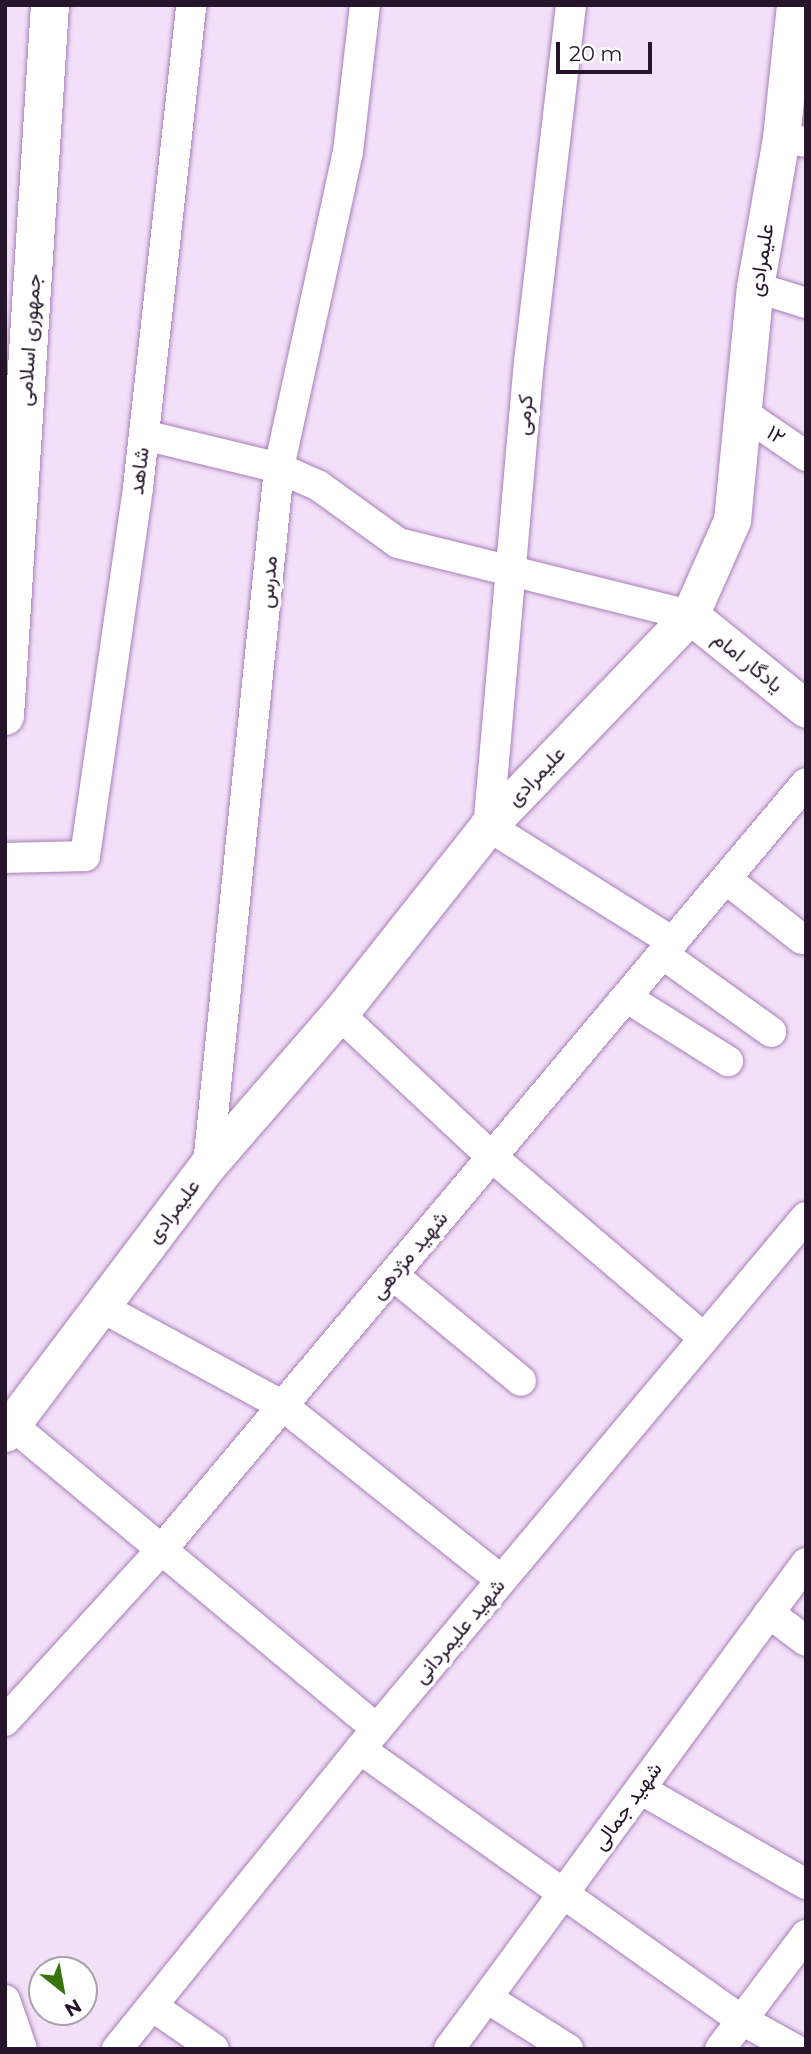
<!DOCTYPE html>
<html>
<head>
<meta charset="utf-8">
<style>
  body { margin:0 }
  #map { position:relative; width:811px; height:2054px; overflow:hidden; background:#f2e0f9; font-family:Montserrat,Vazirmatn,sans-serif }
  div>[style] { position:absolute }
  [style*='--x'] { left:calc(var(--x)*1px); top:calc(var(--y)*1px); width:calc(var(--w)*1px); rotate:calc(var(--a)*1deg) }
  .roads { filter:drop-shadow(0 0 2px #a87eb7) drop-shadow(0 0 2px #a87eb7) }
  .minor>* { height:30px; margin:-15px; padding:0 15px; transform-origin:15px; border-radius:15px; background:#fff }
  .tertiary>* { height:37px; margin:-18.5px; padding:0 18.5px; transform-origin:18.5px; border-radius:18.5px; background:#fff }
  .secondary>* { height:38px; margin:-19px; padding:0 19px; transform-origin:19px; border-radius:19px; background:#fff }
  span { translate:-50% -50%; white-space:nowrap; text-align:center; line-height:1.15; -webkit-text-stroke:7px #fff; paint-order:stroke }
  .street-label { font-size:21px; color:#25152b }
  .frame { position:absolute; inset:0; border:7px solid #25152b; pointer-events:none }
  .north { position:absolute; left:28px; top:1956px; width:70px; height:70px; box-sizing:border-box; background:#fff; border:2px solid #a8a1aa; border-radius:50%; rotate:149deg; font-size:19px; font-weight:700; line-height:28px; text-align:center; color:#25152b }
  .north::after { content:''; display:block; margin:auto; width:24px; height:32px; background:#37740d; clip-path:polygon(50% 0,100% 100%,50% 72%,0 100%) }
  .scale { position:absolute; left:556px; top:42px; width:96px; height:32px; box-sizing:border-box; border:4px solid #25152b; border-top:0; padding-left:9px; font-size:21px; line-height:24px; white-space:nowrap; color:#25152b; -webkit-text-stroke:5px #fff; paint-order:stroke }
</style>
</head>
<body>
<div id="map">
  <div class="roads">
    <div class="minor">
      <div style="--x:571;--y:5;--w:358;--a:96.7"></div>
      <div style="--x:529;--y:361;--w:467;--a:95"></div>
      <div style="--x:488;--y:826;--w:218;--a:32.1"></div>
      <div style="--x:781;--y:138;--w:25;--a:9"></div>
      <div style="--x:755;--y:287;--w:53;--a:17.4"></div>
      <div style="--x:746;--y:415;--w:73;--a:34.3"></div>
      <div style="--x:144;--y:435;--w:139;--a:13.7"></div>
      <div style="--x:279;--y:468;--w:44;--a:24.2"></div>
      <div style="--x:319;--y:486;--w:97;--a:35.8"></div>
      <div style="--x:398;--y:543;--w:301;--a:13.9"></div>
      <div style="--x:5;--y:858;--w:80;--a:-1.4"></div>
      <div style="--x:85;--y:856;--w:372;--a:-81.8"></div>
      <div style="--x:138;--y:488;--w:486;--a:-83.7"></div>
      <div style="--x:726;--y:879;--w:97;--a:38.3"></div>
      <div style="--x:664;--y:955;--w:132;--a:35.7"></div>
      <div style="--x:629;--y:999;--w:117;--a:32.1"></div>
      <div style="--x:339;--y:1014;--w:209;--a:43.1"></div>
      <div style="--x:492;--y:1157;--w:279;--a:40.5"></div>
      <div style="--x:208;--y:1165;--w:701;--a:-84.18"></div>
      <div style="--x:279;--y:468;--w:323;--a:-77.7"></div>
      <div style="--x:348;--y:152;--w:148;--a:-83.4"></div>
      <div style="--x:393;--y:1275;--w:166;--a:39.6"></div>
      <div style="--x:101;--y:1307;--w:207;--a:28.5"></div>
      <div style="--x:283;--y:1406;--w:279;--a:38.6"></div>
      <div style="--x:12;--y:1425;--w:475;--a:39.8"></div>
      <div style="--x:769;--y:1613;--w:46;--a:37.1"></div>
      <div style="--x:5;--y:1721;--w:234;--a:-47.6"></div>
      <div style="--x:163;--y:1548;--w:999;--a:-49.95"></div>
      <div style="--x:360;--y:1749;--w:468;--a:35.4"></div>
      <div style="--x:742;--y:2020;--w:60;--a:29.1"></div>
      <div style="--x:640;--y:1789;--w:191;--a:29.8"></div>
      <div style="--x:487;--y:1998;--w:96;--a:32.2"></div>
      <div style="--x:5;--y:2000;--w:52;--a:70.9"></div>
      <div style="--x:152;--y:2006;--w:75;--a:34.7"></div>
      <div style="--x:117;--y:2049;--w:386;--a:-51"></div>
      <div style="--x:360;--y:1749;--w:694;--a:-50.03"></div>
      <div style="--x:449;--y:2049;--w:603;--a:-53.7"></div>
      <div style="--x:720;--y:2049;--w:143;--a:-53"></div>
    </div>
    <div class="tertiary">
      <div style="--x:690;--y:615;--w:149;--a:39"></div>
      <div style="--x:5;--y:1433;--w:336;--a:-52.9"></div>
      <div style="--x:208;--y:1165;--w:200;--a:-49.1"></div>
      <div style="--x:339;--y:1014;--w:240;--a:-51.6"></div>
      <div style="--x:488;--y:826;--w:292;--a:-46.2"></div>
      <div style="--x:690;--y:615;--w:104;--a:-66.1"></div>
      <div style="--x:732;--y:520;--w:234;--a:-84.4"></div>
      <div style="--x:755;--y:287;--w:151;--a:-80.1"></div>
      <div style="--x:781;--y:138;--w:134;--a:-84"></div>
    </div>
    <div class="secondary">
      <div style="--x:5;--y:716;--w:712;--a:-86.38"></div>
    </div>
  </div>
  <div class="street-label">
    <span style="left:761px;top:260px;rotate:-81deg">علیمرادی</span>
    <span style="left:29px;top:340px;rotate:-86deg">جمهوری اسلامی</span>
    <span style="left:524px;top:415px;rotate:-85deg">کرمی</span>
    <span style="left:776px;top:435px;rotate:34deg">۱۲</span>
    <span style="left:139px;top:471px;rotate:-83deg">شاهد</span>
    <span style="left:268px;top:582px;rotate:-85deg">مدرس</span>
    <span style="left:748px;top:662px;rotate:39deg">یادگار امام</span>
    <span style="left:536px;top:776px;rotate:-46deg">علیمرادی</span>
    <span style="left:173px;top:1211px;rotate:-53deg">علیمرادی</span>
    <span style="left:409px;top:1255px;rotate:-50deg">شهید مژدهی</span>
    <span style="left:459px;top:1631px;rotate:-50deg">شهید علیمردانی</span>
    <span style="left:627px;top:1806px;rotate:-54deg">شهید جمالی</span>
  </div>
  <div class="frame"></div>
  <div class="north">N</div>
  <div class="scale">20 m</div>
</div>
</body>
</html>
